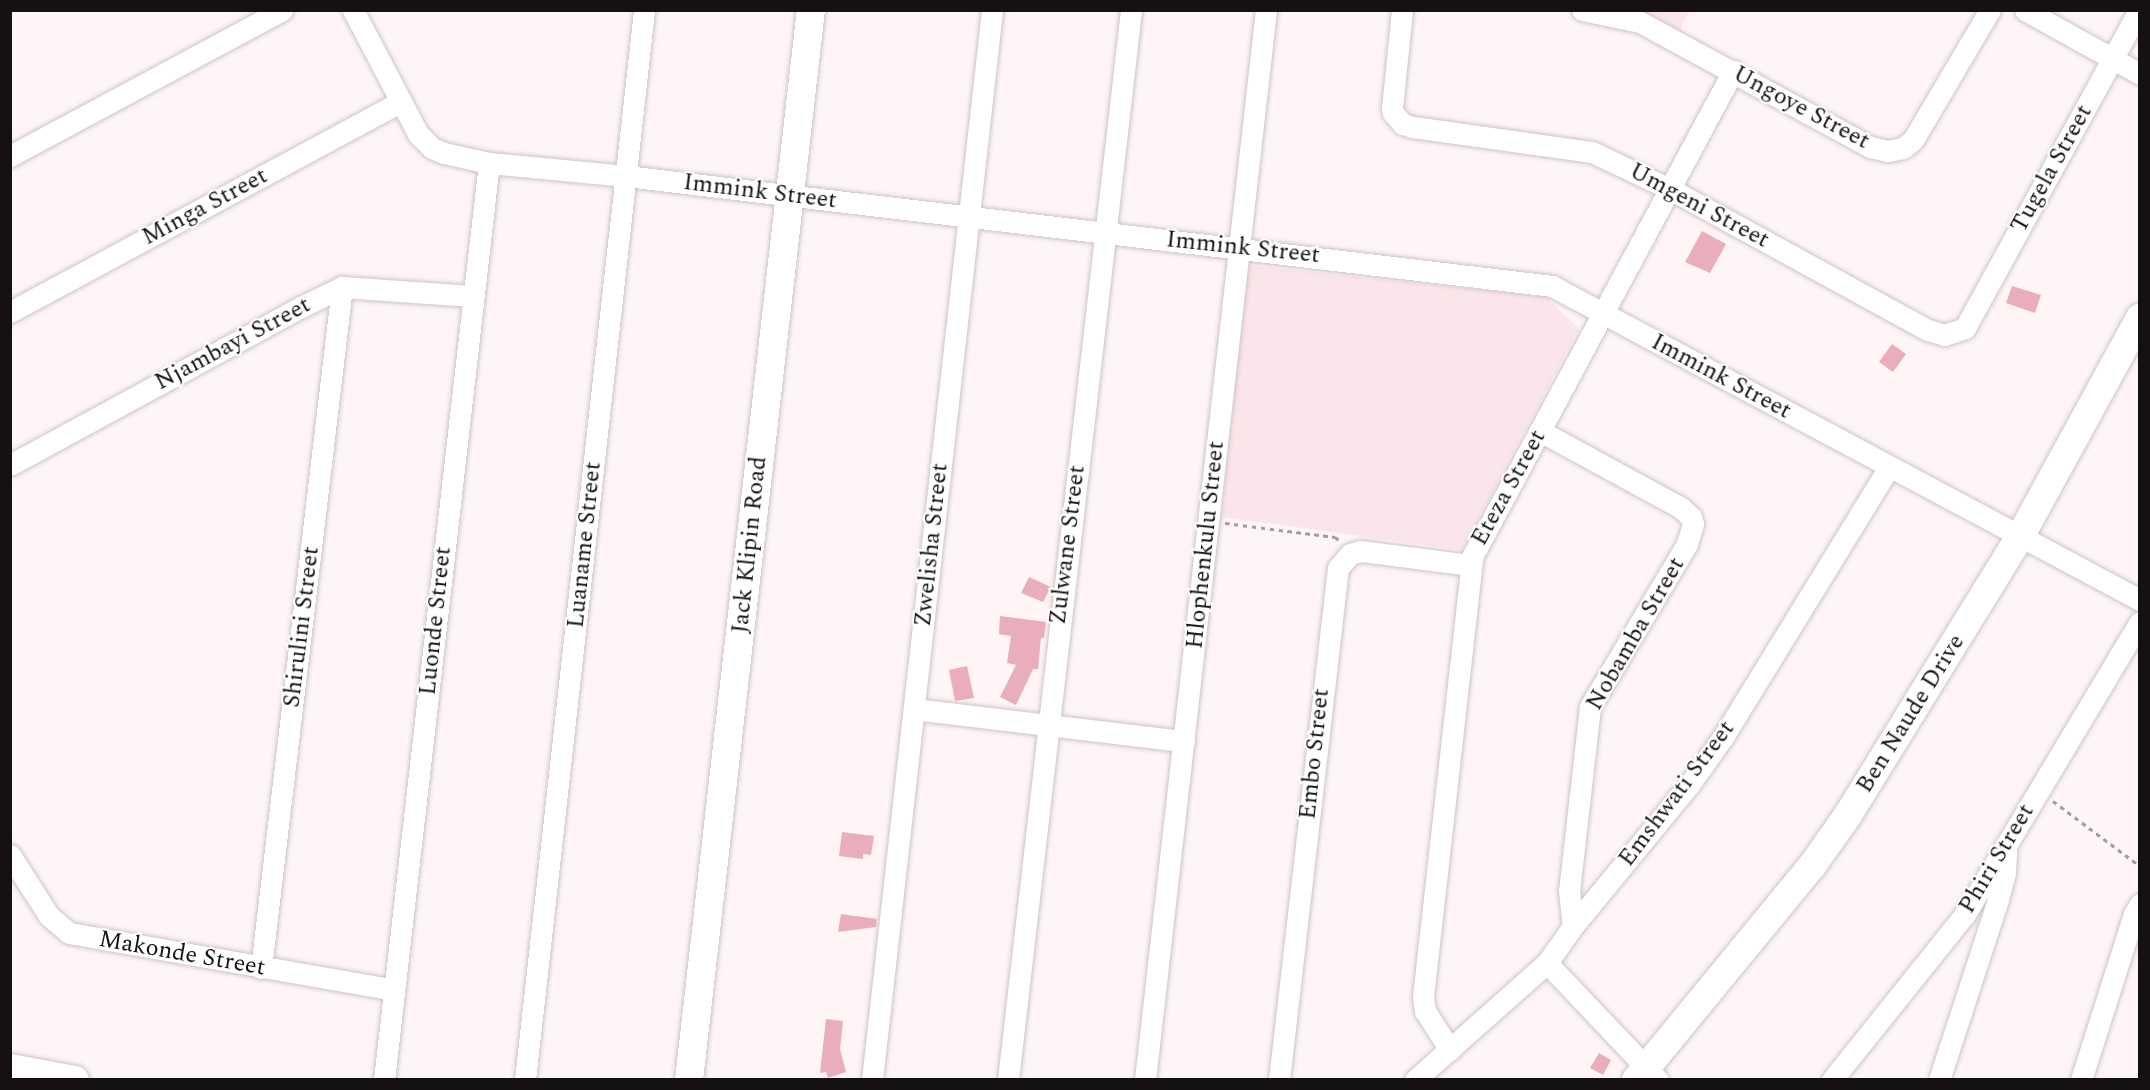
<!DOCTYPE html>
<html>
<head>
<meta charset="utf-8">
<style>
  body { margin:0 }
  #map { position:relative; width:2150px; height:1090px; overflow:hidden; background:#fff4f6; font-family:Spectral,serif }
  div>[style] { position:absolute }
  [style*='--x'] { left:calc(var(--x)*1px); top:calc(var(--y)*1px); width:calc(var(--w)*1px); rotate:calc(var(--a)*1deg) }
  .built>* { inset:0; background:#fae6ea }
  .building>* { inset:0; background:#eaadbb }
  .path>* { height:3px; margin-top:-1.5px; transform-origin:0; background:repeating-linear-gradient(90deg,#a59c9e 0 4.5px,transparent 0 9px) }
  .roads { filter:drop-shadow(0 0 2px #cec4c6) drop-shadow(0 0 2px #cec4c6) }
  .street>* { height:21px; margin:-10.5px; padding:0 10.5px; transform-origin:10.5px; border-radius:10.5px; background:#fff }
  .secondary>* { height:28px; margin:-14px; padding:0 14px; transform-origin:14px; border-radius:14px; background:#fff }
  span { translate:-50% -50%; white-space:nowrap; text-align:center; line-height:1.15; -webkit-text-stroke:4.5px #fff; paint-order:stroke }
  .street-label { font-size:24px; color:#151112 }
  .frame { position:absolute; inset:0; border:12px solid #151112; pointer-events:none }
</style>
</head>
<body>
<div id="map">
  <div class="built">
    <div style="clip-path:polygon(1641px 11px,1689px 11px,1680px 30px)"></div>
    <div style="clip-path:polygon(1247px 265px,1546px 297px,1579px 329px,1462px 550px,1222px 517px)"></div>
  </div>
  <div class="building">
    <div style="clip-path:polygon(1702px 231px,1726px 244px,1710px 273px,1685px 262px)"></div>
    <div style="clip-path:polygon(2012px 286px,2041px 295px,2035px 313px,2006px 303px)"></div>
    <div style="clip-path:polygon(1892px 344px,1906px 354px,1893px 372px,1879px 362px)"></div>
    <div style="clip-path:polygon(1029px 577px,1051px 587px,1043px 602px,1021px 593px)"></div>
    <div style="clip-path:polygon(1000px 616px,1046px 622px,1044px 638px,1041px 638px,1038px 669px,1033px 669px,1016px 705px,1000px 697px,1016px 665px,1007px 663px,1011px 636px,999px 634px)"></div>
    <div style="clip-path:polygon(967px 666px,974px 698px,955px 701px,949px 670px)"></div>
    <div style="clip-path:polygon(842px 832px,874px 836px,871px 855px,863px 854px,863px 859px,839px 856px)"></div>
    <div style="clip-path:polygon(841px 914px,877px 919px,876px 927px,838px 932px)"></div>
    <div style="clip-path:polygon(826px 1019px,843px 1021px,840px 1049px,846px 1072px,828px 1078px,826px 1072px,820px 1073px)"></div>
    <div style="clip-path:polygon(1599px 1053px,1611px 1060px,1603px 1075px,1590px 1068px)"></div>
  </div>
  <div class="path">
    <div style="--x:1225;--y:523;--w:111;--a:7.3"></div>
    <div style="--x:1335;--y:537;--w:5;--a:37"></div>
    <div style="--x:2053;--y:801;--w:109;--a:36.8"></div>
  </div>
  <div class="roads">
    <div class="street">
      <div style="--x:353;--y:10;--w:140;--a:62.3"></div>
      <div style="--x:418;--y:134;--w:20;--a:45"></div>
      <div style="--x:432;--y:148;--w:13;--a:23"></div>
      <div style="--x:444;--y:153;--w:46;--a:12.5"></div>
      <div style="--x:489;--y:163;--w:138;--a:5.4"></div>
      <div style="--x:626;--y:176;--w:933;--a:6.77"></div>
      <div style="--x:1552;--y:286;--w:667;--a:28.1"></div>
      <div style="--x:1402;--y:10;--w:99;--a:95.8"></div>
      <div style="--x:1392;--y:108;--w:5;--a:79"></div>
      <div style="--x:1393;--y:113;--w:15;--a:48"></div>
      <div style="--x:1403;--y:124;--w:10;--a:17"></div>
      <div style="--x:1413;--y:127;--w:181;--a:8"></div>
      <div style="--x:1592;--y:152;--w:86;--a:25.4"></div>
      <div style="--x:1670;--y:189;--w:294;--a:28.7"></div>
      <div style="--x:1928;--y:330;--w:17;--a:17"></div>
      <div style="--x:1944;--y:335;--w:22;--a:-18"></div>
      <div style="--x:1965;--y:328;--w:362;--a:-61.3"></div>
      <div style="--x:1582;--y:10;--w:59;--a:11.7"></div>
      <div style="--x:1640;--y:22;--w:262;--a:28.5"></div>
      <div style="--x:1870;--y:147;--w:18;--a:13"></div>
      <div style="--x:1888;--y:151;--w:15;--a:-11"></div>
      <div style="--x:1903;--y:148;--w:13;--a:-39"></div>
      <div style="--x:1913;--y:140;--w:151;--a:-59.4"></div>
      <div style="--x:2025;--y:10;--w:132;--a:29.1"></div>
      <div style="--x:10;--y:156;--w:309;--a:-28.2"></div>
      <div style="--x:10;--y:312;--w:443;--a:-28.3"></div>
      <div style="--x:1540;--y:431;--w:161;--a:28.6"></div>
      <div style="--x:1681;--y:508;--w:13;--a:42"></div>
      <div style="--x:1691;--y:517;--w:7;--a:74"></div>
      <div style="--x:1693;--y:524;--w:21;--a:107"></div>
      <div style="--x:1687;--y:544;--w:190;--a:120.8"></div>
      <div style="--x:1590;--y:707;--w:184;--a:96.5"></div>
      <div style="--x:1569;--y:890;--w:36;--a:84"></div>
      <div style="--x:10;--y:465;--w:331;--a:-28.5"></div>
      <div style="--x:301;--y:307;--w:46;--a:-26"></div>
      <div style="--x:342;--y:287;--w:130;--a:4"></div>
      <div style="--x:914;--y:709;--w:272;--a:6.8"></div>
      <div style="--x:10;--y:855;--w:72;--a:57.4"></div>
      <div style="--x:49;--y:916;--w:26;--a:40"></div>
      <div style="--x:69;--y:933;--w:330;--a:9.9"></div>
      <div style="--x:1547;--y:963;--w:161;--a:46.5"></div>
      <div style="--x:261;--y:968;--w:686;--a:-83.22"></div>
      <div style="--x:1450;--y:1050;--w:46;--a:-122.7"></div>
      <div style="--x:1425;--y:1011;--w:14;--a:-98"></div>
      <div style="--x:1423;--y:997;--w:443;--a:-83.6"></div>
      <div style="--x:1472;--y:557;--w:552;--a:-61.76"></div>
      <div style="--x:384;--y:1080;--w:923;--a:-83.47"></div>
      <div style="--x:525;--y:1080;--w:1077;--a:-83.65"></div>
      <div style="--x:872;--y:1080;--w:1077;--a:-83.6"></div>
      <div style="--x:1008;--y:1080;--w:1077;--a:-83.44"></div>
      <div style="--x:1145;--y:1080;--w:1077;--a:-83.55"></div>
      <div style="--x:1279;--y:1080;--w:515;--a:-83.43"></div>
      <div style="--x:1338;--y:568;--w:18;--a:-49"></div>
      <div style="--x:1350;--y:554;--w:11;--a:-15"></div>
      <div style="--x:1361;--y:551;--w:110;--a:7.3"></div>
      <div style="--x:1415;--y:1080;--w:176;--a:-41.6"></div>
      <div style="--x:1547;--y:963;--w:45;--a:-54.9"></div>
      <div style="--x:1573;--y:926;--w:183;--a:-50.6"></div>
      <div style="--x:1689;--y:785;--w:59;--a:-54.7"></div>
      <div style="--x:1723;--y:737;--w:317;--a:-58.4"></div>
      <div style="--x:1832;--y:1080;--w:213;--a:-51.3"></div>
      <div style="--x:1965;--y:914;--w:340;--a:-59.1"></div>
      <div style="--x:1939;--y:1080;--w:190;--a:-71.9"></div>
      <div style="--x:1998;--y:899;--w:27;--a:-75"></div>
      <div style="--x:2005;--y:873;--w:22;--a:-87"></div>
      <div style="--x:2081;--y:1080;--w:174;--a:-72.3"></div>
      <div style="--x:2134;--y:914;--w:12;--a:-59"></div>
    </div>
    <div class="secondary">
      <div style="--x:10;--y:1068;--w:66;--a:10.5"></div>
      <div style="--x:689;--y:1080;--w:1077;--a:-83.5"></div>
      <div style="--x:1636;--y:1080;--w:277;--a:-50.6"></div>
      <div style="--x:1812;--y:866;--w:62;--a:-54.8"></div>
      <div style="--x:1848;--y:815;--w:327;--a:-58.3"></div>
      <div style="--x:2020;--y:537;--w:250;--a:-61.3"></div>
    </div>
  </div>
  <div class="street-label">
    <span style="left:1801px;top:108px;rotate:28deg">Ungoye Street</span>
    <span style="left:2052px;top:169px;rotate:-61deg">Tugela Street</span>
    <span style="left:760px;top:192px;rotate:7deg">Immink Street</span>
    <span style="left:1699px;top:206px;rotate:28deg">Umgeni Street</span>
    <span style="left:205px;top:207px;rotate:-28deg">Minga Street</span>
    <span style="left:1243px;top:248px;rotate:6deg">Immink Street</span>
    <span style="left:233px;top:344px;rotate:-28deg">Njambayi Street</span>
    <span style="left:1721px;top:377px;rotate:28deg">Immink Street</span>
    <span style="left:1509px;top:488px;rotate:-61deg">Eteza Street</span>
    <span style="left:585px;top:545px;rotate:-84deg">Luaname Street</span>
    <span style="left:750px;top:545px;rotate:-84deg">Jack Klipin Road</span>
    <span style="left:932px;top:545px;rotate:-84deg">Zwelisha Street</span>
    <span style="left:1068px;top:545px;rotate:-83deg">Zulwane Street</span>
    <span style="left:1206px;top:545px;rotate:-84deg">Hlophenkulu Street</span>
    <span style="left:436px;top:621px;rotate:-84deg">Luonde Street</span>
    <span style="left:302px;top:627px;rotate:-83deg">Shirulini Street</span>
    <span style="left:1636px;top:634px;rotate:-60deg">Nobamba Street</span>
    <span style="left:1911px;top:714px;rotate:-58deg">Ben Naude Drive</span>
    <span style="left:1315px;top:754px;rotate:-84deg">Embo Street</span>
    <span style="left:1677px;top:794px;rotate:-53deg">Emshwati Street</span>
    <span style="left:1997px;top:859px;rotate:-59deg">Phiri Street</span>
    <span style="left:182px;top:954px;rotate:10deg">Makonde Street</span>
  </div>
  <div class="frame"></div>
</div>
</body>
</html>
